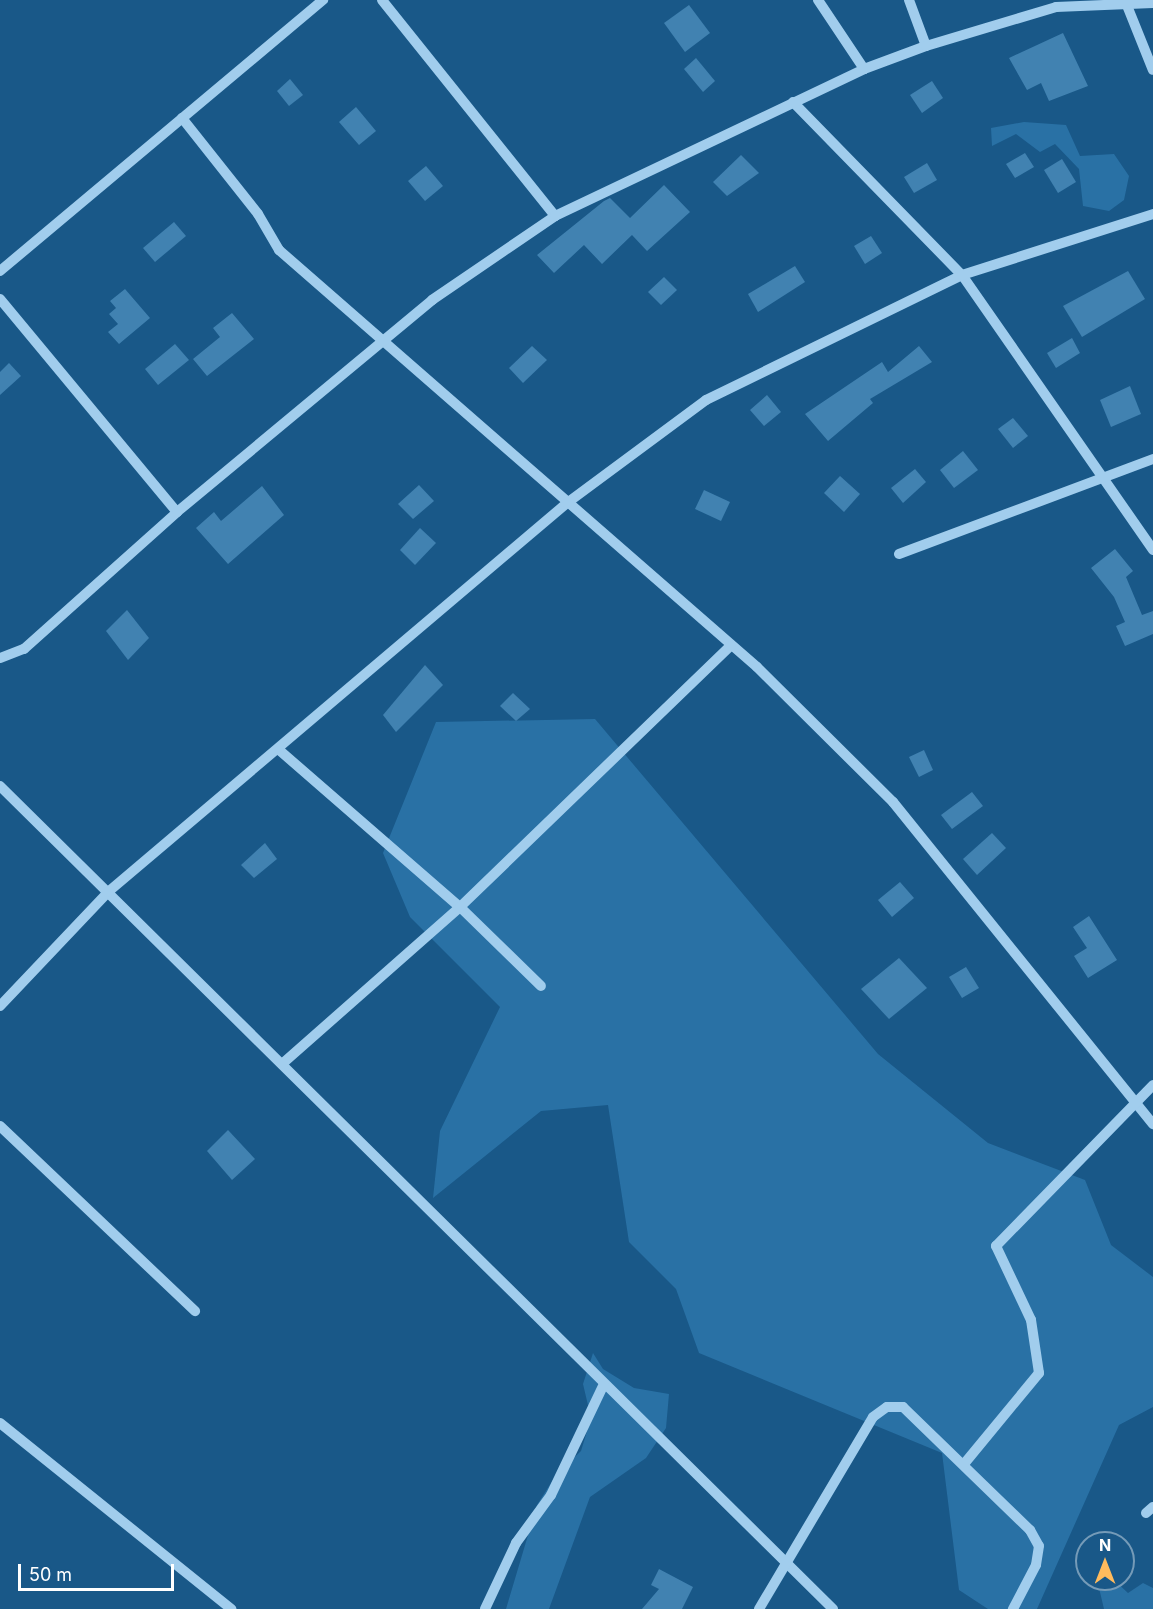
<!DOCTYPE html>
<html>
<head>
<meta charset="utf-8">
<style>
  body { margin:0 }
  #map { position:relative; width:1153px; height:1609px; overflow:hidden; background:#195888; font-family:Inter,sans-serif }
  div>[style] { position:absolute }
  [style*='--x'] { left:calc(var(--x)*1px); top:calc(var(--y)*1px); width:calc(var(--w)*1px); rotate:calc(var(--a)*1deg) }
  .green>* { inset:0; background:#2971a5 }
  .building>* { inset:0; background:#4182b1 }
  .minor>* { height:10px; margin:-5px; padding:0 5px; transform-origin:5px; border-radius:5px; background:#a1cded }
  span { translate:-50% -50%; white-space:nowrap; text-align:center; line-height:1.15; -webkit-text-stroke:4.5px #195888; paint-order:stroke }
  .north { position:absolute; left:1075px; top:1531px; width:60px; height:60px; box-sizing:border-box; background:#195888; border:2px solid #759bb8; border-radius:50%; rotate:0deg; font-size:16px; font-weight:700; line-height:24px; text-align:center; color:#fff }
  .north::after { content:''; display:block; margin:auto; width:21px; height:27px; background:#ffbb5d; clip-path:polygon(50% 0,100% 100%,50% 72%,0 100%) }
  .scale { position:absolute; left:18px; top:1564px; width:156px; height:27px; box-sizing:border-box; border:3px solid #fff; border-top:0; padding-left:8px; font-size:18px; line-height:21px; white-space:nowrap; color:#fff; -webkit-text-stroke:4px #195888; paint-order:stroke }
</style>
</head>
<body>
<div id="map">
  <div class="green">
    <div style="clip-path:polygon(1024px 122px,1066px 125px,1080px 156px,1114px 154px,1129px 176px,1124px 200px,1109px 211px,1083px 206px,1079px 169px,1055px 144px,1040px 152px,1016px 134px,992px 146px,991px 128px)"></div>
    <div style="clip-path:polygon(595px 719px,878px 1054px,988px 1143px,1085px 1180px,1111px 1245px,1153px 1277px,1153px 1407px,1119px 1425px,1037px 1609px,988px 1609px,959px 1590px,942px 1453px,699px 1353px,676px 1289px,629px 1242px,608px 1105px,541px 1111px,433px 1198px,440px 1131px,500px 1007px,410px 917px,383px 853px,436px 722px)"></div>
    <div style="clip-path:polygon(593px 1353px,603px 1369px,634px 1388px,669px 1394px,666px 1428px,646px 1458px,590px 1497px,549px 1609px,506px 1609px,537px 1505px,556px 1475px,581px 1451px,591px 1418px,583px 1384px)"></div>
    <div style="clip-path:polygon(1113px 1579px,1128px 1593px,1143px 1583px,1153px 1588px,1153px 1609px,1104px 1609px,1099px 1588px)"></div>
  </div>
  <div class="building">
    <div style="clip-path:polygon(689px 5px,710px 33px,685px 52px,664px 23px)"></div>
    <div style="clip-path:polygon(1063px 33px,1088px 86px,1049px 101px,1041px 83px,1027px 90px,1009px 58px)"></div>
    <div style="clip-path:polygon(696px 58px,715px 81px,703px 92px,684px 69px)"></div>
    <div style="clip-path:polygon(290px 79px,303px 95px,289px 106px,277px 91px)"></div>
    <div style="clip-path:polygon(932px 81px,943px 98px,922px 113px,910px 95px)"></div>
    <div style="clip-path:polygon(356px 107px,376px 131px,359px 145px,339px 122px)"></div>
    <div style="clip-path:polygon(1025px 153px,1034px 167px,1015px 178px,1006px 164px)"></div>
    <div style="clip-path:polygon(741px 155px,759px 173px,727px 196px,713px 182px)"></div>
    <div style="clip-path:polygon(1062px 159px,1076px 182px,1058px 193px,1044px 170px)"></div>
    <div style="clip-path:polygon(927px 163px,937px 180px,914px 193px,904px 177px)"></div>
    <div style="clip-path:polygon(426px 166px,443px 186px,425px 201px,408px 181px)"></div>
    <div style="clip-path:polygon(664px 185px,690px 212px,647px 251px,632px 235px,602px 264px,584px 245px,554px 273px,537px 255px,604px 201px,610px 198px,630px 218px)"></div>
    <div style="clip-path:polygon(174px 222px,186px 236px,155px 262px,143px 248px)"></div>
    <div style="clip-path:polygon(871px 236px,882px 253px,865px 264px,854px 246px)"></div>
    <div style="clip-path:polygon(795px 266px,805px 282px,758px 312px,748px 294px)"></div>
    <div style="clip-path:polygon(1128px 271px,1145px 299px,1082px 337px,1063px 306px)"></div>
    <div style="clip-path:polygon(664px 277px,677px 290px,661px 305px,648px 292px)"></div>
    <div style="clip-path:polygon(125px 289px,150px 318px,119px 344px,108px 332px,118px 324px,109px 314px,116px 308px,110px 301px)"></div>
    <div style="clip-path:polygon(232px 313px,254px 339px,207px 376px,193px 359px,220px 337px,213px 328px)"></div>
    <div style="clip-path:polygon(1072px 338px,1080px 353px,1056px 368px,1047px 353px)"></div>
    <div style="clip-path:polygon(175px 344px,189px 360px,158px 385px,145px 369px)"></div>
    <div style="clip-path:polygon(532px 346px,547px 360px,523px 383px,509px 368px)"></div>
    <div style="clip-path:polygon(919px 346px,932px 362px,870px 399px,873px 403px,828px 441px,805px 414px,882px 362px,888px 372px)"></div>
    <div style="clip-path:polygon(9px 363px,21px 376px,0 395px,0 372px)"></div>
    <div style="clip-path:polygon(1130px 386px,1141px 414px,1111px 427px,1100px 400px)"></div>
    <div style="clip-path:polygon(767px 395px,781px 412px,764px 426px,750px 410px)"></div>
    <div style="clip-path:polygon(1013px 418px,1028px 436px,1013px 448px,998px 429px)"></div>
    <div style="clip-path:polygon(963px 451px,978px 470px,954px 488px,940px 470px)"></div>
    <div style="clip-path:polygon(915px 469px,926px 482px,903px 503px,891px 488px)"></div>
    <div style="clip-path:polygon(840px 476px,860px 494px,844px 512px,824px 493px)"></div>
    <div style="clip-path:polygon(419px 485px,434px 501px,413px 519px,398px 504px)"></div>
    <div style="clip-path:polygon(262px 486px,284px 515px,228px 564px,196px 528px,214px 512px,221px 521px)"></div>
    <div style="clip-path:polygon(704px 490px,730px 502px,721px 521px,695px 509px)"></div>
    <div style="clip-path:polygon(420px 528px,436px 543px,415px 565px,400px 550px)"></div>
    <div style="clip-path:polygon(1115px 549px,1133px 571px,1126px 577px,1142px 615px,1153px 611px,1153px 634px,1125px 646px,1116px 626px,1125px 622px,1114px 597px,1091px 568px)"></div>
    <div style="clip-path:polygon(127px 610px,149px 638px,128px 660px,106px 631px)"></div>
    <div style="clip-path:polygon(425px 665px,443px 685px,396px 732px,383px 715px)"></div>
    <div style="clip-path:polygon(513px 693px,530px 709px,516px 721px,500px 706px)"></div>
    <div style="clip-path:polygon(924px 750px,933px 770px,919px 777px,909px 757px)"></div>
    <div style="clip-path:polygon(972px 792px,983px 806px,952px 829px,941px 815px)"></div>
    <div style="clip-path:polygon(992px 833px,1006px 848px,977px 875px,963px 859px)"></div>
    <div style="clip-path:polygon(265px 843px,277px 859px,254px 878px,241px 865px)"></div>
    <div style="clip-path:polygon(900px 882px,914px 898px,892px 917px,878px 900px)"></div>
    <div style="clip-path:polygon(1089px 916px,1117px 960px,1088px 978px,1074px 956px,1087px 948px,1073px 927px)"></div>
    <div style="clip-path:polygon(899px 958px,927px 988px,889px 1019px,861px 989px)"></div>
    <div style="clip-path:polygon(966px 967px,979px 988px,962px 998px,949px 977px)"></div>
    <div style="clip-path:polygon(228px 1130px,255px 1159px,232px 1180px,207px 1151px)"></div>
    <div style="clip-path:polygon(659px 1569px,693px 1587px,682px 1609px,642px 1609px,659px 1589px,651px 1585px)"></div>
  </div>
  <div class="minor">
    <div style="--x:382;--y:0;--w:277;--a:51.3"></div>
    <div style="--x:818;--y:0;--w:83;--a:56.3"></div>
    <div style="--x:909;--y:0;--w:49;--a:69.7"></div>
    <div style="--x:1126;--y:3;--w:72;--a:68.1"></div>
    <div style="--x:793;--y:102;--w:242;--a:45.7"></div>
    <div style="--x:962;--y:275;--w:335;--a:55.2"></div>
    <div style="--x:182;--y:118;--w:122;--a:51.6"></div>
    <div style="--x:258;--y:214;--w:42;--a:59.7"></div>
    <div style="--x:279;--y:250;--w:634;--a:41.1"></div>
    <div style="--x:757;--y:667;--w:192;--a:44.8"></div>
    <div style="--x:893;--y:802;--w:414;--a:51.1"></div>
    <div style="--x:0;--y:271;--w:422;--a:-40"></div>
    <div style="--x:0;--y:299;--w:277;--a:50.3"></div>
    <div style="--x:899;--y:554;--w:271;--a:-20.5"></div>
    <div style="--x:0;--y:658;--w:26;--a:-21"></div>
    <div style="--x:24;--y:649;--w:205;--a:-41.8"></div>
    <div style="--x:177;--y:512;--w:332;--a:-39.7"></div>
    <div style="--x:432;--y:300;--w:149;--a:-34.3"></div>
    <div style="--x:555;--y:216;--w:342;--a:-25.4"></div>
    <div style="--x:864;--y:69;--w:66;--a:-20.4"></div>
    <div style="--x:926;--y:46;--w:136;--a:-16.7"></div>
    <div style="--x:1056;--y:7;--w:97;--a:-2.4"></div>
    <div style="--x:278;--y:749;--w:241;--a:41"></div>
    <div style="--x:460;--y:907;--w:113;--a:44.3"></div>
    <div style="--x:0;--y:786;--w:1171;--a:44.65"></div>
    <div style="--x:0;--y:1006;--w:157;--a:-46.5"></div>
    <div style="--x:108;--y:892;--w:602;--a:-40.28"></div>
    <div style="--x:567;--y:503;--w:173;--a:-36.5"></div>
    <div style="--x:706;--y:400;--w:285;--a:-26"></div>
    <div style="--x:962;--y:275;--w:201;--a:-17.7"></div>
    <div style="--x:282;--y:1064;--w:237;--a:-41.4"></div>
    <div style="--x:460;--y:907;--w:377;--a:-44"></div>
    <div style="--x:0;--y:1126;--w:269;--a:43.5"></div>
    <div style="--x:0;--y:1423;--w:297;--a:38.8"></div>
    <div style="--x:964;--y:1464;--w:118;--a:-50.5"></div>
    <div style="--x:1039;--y:1373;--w:54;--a:-98.6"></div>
    <div style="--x:1031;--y:1320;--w:82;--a:-115.3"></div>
    <div style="--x:996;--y:1246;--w:225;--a:-45.7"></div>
    <div style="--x:1146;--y:1513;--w:9;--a:-41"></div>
    <div style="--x:485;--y:1609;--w:73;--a:-64.8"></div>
    <div style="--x:516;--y:1543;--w:59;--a:-53.9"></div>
    <div style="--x:551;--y:1495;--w:123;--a:-64.5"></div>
    <div style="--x:759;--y:1609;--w:223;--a:-59.3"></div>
    <div style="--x:873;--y:1417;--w:17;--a:-36"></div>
    <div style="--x:887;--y:1407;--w:16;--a:0"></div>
    <div style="--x:903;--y:1407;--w:177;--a:44.1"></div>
    <div style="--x:1030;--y:1530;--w:18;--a:61"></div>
    <div style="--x:1039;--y:1546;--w:19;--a:99"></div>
    <div style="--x:1036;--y:1565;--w:50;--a:117.6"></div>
  </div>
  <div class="north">N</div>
  <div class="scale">50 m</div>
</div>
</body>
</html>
